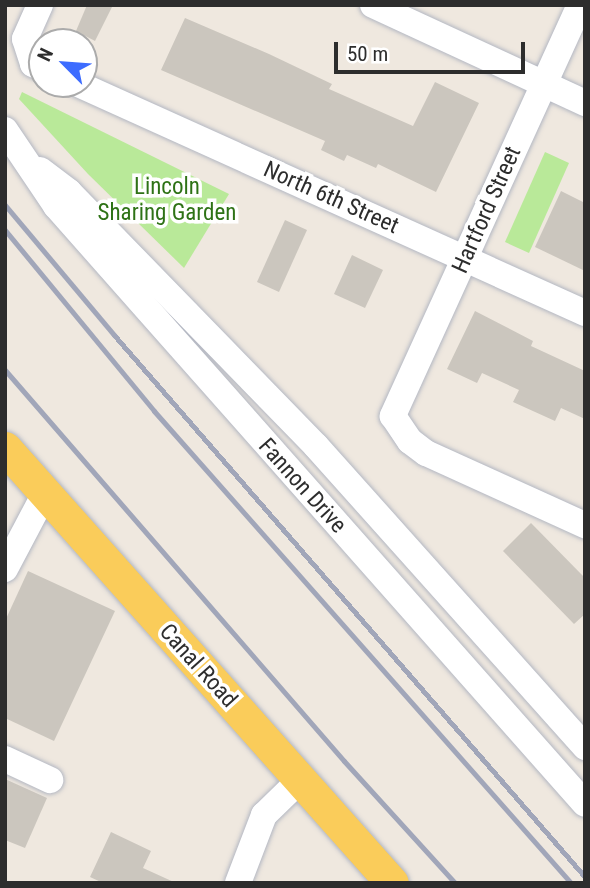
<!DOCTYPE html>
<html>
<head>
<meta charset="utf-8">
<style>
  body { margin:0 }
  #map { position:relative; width:590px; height:888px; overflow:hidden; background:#efe8df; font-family:"Roboto Condensed",sans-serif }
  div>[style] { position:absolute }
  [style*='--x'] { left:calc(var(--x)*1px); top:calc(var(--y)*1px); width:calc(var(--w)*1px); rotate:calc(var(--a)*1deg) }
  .green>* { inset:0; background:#b9e999 }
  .building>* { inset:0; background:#cbc6be }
  .roads { filter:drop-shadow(0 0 2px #b3b7c2) drop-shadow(0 0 2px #b3b7c2) }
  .minor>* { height:26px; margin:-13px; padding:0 13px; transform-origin:13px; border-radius:13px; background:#fff }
  .major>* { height:33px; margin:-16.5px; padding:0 16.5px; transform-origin:16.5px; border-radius:16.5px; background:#facc5a }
  .rail>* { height:5px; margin:-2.5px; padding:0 2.5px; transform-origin:2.5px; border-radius:2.5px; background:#a1a6b9 }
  span { translate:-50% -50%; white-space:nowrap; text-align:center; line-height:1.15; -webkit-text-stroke:7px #fff; paint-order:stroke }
  .park-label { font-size:23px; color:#2e7216 }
  .street-label { font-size:23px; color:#2d2d2d }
  .frame { position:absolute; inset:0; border:7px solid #2d2d2d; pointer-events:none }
  .north { position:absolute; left:28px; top:28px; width:70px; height:70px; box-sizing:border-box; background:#fff; border:2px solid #ababab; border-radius:50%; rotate:295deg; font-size:19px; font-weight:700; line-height:28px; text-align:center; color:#2d2d2d }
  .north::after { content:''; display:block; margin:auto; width:24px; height:32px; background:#3d6cff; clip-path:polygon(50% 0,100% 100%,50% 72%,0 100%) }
  .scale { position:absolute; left:334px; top:42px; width:191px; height:32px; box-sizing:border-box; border:4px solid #2d2d2d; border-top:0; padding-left:9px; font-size:21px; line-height:24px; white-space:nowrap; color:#2d2d2d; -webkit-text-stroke:5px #fff; paint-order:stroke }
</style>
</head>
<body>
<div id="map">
  <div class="green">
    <div style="clip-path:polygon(22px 92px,229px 194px,184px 268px,88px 174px,19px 99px)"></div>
    <div style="clip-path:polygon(545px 152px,569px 163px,529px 253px,505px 242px)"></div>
  </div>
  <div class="building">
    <div style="clip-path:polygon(87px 5px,113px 5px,95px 41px,76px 31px)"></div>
    <div style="clip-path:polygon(185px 18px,269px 54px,332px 84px,329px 89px,413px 126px,435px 82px,479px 103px,436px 192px,378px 164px,376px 168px,347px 155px,344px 161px,321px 150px,325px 141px,161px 70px)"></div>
    <div style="clip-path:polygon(561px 191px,585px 203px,585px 271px,535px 247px)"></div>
    <div style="clip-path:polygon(285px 220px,307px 230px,279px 292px,257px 282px)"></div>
    <div style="clip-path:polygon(352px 255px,383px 270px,365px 308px,334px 294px)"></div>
    <div style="clip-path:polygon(475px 311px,533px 341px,531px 346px,585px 371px,585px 419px,561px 408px,555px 421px,513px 402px,519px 390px,482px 373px,477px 383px,447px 369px)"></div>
    <div style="clip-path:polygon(531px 523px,585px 578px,585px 614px,574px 624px,503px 551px)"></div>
    <div style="clip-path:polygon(28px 571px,115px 611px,54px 741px,5px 718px,5px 621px)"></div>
    <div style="clip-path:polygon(5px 779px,47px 798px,25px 848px,5px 840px)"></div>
    <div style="clip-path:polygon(111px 832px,151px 851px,143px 868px,176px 883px,103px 883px,90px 877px)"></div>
  </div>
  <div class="roads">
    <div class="minor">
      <div style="--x:40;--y:5;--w:37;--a:114"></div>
      <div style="--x:25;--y:39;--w:26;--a:72"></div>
      <div style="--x:33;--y:64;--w:10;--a:24"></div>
      <div style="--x:373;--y:5;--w:234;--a:24.8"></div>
      <div style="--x:580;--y:5;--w:452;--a:114.5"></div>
      <div style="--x:393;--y:416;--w:30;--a:56"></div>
      <div style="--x:410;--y:441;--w:20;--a:37"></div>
      <div style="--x:426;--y:453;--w:175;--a:24.4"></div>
      <div style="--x:78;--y:84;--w:556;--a:24.31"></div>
      <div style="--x:5;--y:130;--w:92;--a:56.1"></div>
      <div style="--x:56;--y:206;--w:798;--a:48.5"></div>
      <div style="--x:40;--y:170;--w:36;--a:37"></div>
      <div style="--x:69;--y:192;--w:354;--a:45.8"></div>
      <div style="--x:316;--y:446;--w:404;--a:48.2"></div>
      <div style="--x:5;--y:569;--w:84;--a:-62.2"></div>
      <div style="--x:5;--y:759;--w:50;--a:25"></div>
      <div style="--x:238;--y:883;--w:73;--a:-69.1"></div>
      <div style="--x:264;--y:815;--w:50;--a:-44.2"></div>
    </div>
    <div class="major">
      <div style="--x:5;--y:448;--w:582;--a:48.34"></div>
    </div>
  </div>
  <div class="rail">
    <div style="--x:5;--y:205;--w:170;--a:50"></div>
    <div style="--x:114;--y:335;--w:718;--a:49.01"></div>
    <div style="--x:5;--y:230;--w:234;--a:50.5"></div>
    <div style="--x:154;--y:411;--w:630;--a:48.54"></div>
    <div style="--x:5;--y:370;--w:517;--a:49.07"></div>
    <div style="--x:344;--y:761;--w:165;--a:47.7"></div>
  </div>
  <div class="park-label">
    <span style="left:167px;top:200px">Lincoln<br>Sharing Garden</span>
  </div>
  <div class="street-label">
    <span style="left:331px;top:198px;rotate:24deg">North 6th Street</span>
    <span style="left:487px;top:210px;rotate:-66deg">Hartford Street</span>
    <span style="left:302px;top:486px;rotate:48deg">Fannon Drive</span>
    <span style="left:198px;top:666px;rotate:48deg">Canal Road</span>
  </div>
  <div class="frame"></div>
  <div class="north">N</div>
  <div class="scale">50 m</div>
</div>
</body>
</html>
